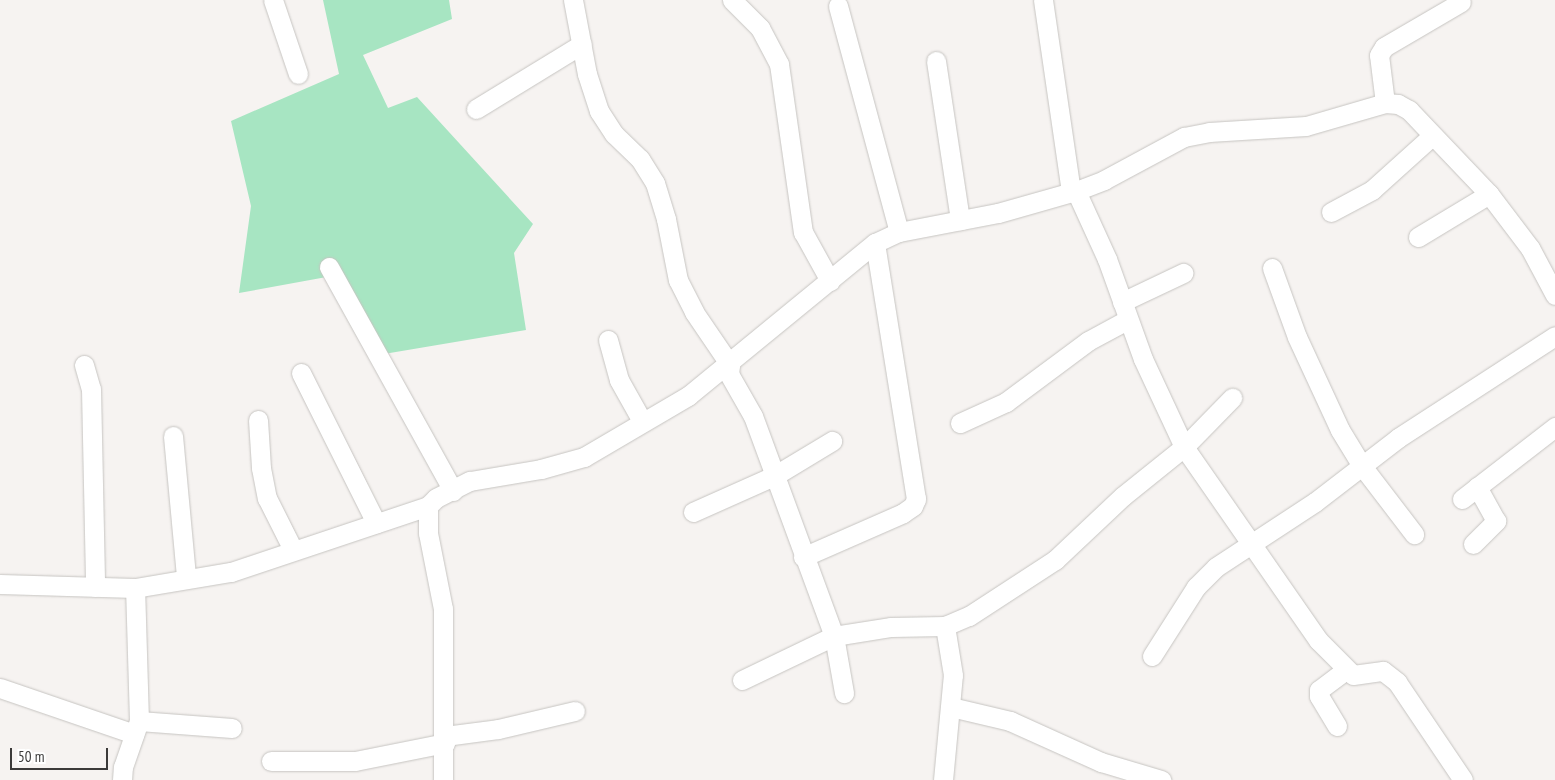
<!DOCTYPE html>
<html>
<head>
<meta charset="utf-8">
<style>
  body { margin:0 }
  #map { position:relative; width:1555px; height:780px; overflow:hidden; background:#f6f3f1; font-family:"PT Sans Narrow",sans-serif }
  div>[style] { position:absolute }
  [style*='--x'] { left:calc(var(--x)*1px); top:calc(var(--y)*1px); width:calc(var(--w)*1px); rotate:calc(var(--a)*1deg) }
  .green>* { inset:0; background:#a7e5c2 }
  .roads { filter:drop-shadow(0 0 1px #c6c4c1) drop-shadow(0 0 1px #c6c4c1) }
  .minor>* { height:19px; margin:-9.5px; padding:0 9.5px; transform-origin:9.5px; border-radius:9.5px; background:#fff }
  span { translate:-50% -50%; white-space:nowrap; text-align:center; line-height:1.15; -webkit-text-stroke:4.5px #fff; paint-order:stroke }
  .scale { position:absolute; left:10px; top:748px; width:98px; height:22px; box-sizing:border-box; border:2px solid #3b3a39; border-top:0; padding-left:6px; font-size:15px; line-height:18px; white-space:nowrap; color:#3b3a39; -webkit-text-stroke:4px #fff; paint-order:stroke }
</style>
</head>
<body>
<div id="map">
  <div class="green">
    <div style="clip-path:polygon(323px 0,449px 0,452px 19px,363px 55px,388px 108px,417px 97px,533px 224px,514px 253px,526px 330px,378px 355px,332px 276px,239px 293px,251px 206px,231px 121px,339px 74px)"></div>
  </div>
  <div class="roads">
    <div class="minor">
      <div style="--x:273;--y:0;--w:78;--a:71.3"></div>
      <div style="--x:573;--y:0;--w:75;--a:79.3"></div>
      <div style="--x:587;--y:74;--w:39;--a:72"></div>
      <div style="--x:599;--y:111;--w:27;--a:57"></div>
      <div style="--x:614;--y:134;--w:36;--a:44"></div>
      <div style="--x:640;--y:159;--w:28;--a:58"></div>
      <div style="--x:655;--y:183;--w:38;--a:73"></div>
      <div style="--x:666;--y:219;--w:62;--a:78.9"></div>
      <div style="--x:678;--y:280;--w:36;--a:63"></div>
      <div style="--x:694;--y:312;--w:64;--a:55.8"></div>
      <div style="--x:730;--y:365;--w:9;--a:96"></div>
      <div style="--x:729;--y:374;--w:48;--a:60.3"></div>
      <div style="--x:753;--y:416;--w:234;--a:69.8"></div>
      <div style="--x:834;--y:636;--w:58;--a:80"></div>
      <div style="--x:732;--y:0;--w:40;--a:45"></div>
      <div style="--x:760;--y:28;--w:41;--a:62.2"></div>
      <div style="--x:779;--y:64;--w:170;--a:81.9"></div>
      <div style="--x:803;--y:232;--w:56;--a:61.1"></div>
      <div style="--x:1043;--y:0;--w:194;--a:81.7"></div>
      <div style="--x:838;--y:6;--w:234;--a:74.9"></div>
      <div style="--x:936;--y:61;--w:161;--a:81.4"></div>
      <div style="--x:1385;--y:103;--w:48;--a:-97.1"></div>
      <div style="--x:1379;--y:55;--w:9;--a:-58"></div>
      <div style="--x:1384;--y:47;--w:89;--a:-30.3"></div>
      <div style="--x:476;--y:109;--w:124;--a:-31.5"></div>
      <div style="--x:1076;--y:191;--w:75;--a:65.5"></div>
      <div style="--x:1107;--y:259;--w:106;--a:70.2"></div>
      <div style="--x:1143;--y:359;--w:97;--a:65"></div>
      <div style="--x:1184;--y:447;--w:235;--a:55.2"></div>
      <div style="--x:1318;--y:640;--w:49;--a:45"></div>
      <div style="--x:1353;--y:675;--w:30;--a:-8"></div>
      <div style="--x:1383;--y:671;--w:18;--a:38"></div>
      <div style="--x:1397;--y:682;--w:118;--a:56"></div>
      <div style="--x:1331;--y:212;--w:47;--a:-28.2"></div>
      <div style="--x:1372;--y:190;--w:81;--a:-42"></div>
      <div style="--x:1418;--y:237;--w:83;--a:-31.2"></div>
      <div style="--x:329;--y:267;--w:256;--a:61"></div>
      <div style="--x:1272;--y:268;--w:73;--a:70.1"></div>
      <div style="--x:1297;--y:337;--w:102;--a:65.2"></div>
      <div style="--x:1340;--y:430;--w:42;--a:58.6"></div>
      <div style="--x:1362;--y:466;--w:86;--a:52.6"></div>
      <div style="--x:1122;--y:302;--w:68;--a:-25.4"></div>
      <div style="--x:608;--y:340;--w:41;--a:74.6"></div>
      <div style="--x:619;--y:380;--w:47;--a:60.7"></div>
      <div style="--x:84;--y:365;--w:25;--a:74"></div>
      <div style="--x:91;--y:389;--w:198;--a:88.8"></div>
      <div style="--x:301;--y:373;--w:168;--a:63.4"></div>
      <div style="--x:258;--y:420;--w:48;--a:86.4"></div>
      <div style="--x:261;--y:468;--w:31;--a:79"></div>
      <div style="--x:267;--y:498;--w:58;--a:63.4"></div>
      <div style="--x:960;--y:423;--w:51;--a:-24.5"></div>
      <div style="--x:1006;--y:402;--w:102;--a:-36.6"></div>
      <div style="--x:1088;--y:341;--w:44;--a:-28.3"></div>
      <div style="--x:173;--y:436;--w:142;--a:84.7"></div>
      <div style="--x:1462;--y:499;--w:118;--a:-37.7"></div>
      <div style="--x:428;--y:506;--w:11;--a:-45"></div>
      <div style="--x:436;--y:498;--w:38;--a:-27"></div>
      <div style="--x:470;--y:481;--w:72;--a:-9.6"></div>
      <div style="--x:541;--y:469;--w:45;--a:-15.6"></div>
      <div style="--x:584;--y:457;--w:121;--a:-30.4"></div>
      <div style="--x:688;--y:396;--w:242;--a:-39.3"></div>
      <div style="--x:875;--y:243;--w:26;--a:-25"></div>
      <div style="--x:899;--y:232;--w:101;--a:-10.9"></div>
      <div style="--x:998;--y:213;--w:81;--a:-15.8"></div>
      <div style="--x:1076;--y:191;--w:30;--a:-21"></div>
      <div style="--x:1104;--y:180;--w:91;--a:-28.3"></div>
      <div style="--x:1184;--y:137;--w:25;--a:-11"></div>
      <div style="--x:1209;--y:132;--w:97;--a:-3.5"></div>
      <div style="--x:1306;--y:126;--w:82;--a:-16.2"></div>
      <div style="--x:1385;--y:103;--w:13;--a:4"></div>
      <div style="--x:1398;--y:104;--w:13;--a:29"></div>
      <div style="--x:1409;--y:110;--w:116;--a:46.4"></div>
      <div style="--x:1489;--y:194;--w:68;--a:52.8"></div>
      <div style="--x:1530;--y:248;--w:53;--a:62"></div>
      <div style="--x:693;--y:512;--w:89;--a:-24"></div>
      <div style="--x:774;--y:476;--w:68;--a:-31.1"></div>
      <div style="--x:1473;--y:544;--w:33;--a:-45"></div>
      <div style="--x:1496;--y:521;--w:39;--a:-119"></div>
      <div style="--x:803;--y:557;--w:109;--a:-23.7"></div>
      <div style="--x:903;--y:513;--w:12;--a:-35"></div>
      <div style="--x:913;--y:506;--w:8;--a:-67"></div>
      <div style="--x:916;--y:499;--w:259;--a:-99.1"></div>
      <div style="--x:0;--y:584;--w:135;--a:1.7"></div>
      <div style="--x:135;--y:588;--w:97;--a:-9.5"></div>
      <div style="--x:231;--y:572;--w:208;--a:-18.5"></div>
      <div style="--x:428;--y:506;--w:27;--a:90"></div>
      <div style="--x:428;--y:533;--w:77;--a:78.8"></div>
      <div style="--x:443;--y:609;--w:171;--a:90"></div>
      <div style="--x:1152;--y:656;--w:82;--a:-57.5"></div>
      <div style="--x:1196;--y:587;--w:28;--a:-45"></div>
      <div style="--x:1216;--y:567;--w:118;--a:-33.3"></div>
      <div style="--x:1315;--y:502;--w:105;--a:-37.6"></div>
      <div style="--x:1398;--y:438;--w:187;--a:-33"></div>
      <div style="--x:742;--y:680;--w:102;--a:-25.6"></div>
      <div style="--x:834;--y:636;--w:58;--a:-9"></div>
      <div style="--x:891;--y:627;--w:54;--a:-1.1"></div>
      <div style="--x:945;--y:626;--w:26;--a:-23"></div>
      <div style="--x:969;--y:616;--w:103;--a:-33.1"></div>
      <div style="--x:1055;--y:560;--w:93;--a:-43.3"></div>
      <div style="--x:1123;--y:496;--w:78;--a:-38.8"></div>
      <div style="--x:1184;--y:447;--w:69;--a:-45.6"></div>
      <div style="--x:0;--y:688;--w:142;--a:18.9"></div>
      <div style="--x:951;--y:707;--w:61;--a:13.3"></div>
      <div style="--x:1010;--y:721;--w:100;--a:24.3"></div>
      <div style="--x:1101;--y:762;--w:63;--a:16.7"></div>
      <div style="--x:139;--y:721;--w:93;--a:4.3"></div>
      <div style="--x:1337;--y:726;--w:35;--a:-121"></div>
      <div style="--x:1319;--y:696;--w:6;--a:-90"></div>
      <div style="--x:1319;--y:690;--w:34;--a:-37"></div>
      <div style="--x:445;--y:736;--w:53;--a:-7.5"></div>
      <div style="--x:498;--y:729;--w:79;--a:-13.2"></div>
      <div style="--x:271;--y:761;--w:84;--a:0"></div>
      <div style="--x:355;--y:761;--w:92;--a:-11.3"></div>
      <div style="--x:122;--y:780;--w:13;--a:-86"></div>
      <div style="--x:123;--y:767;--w:49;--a:-70.8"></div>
      <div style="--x:139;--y:721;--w:133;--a:-91.7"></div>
      <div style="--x:943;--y:780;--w:105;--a:-84.6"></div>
      <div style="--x:953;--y:675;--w:50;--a:-99.3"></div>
    </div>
  </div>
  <div class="scale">50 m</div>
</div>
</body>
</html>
